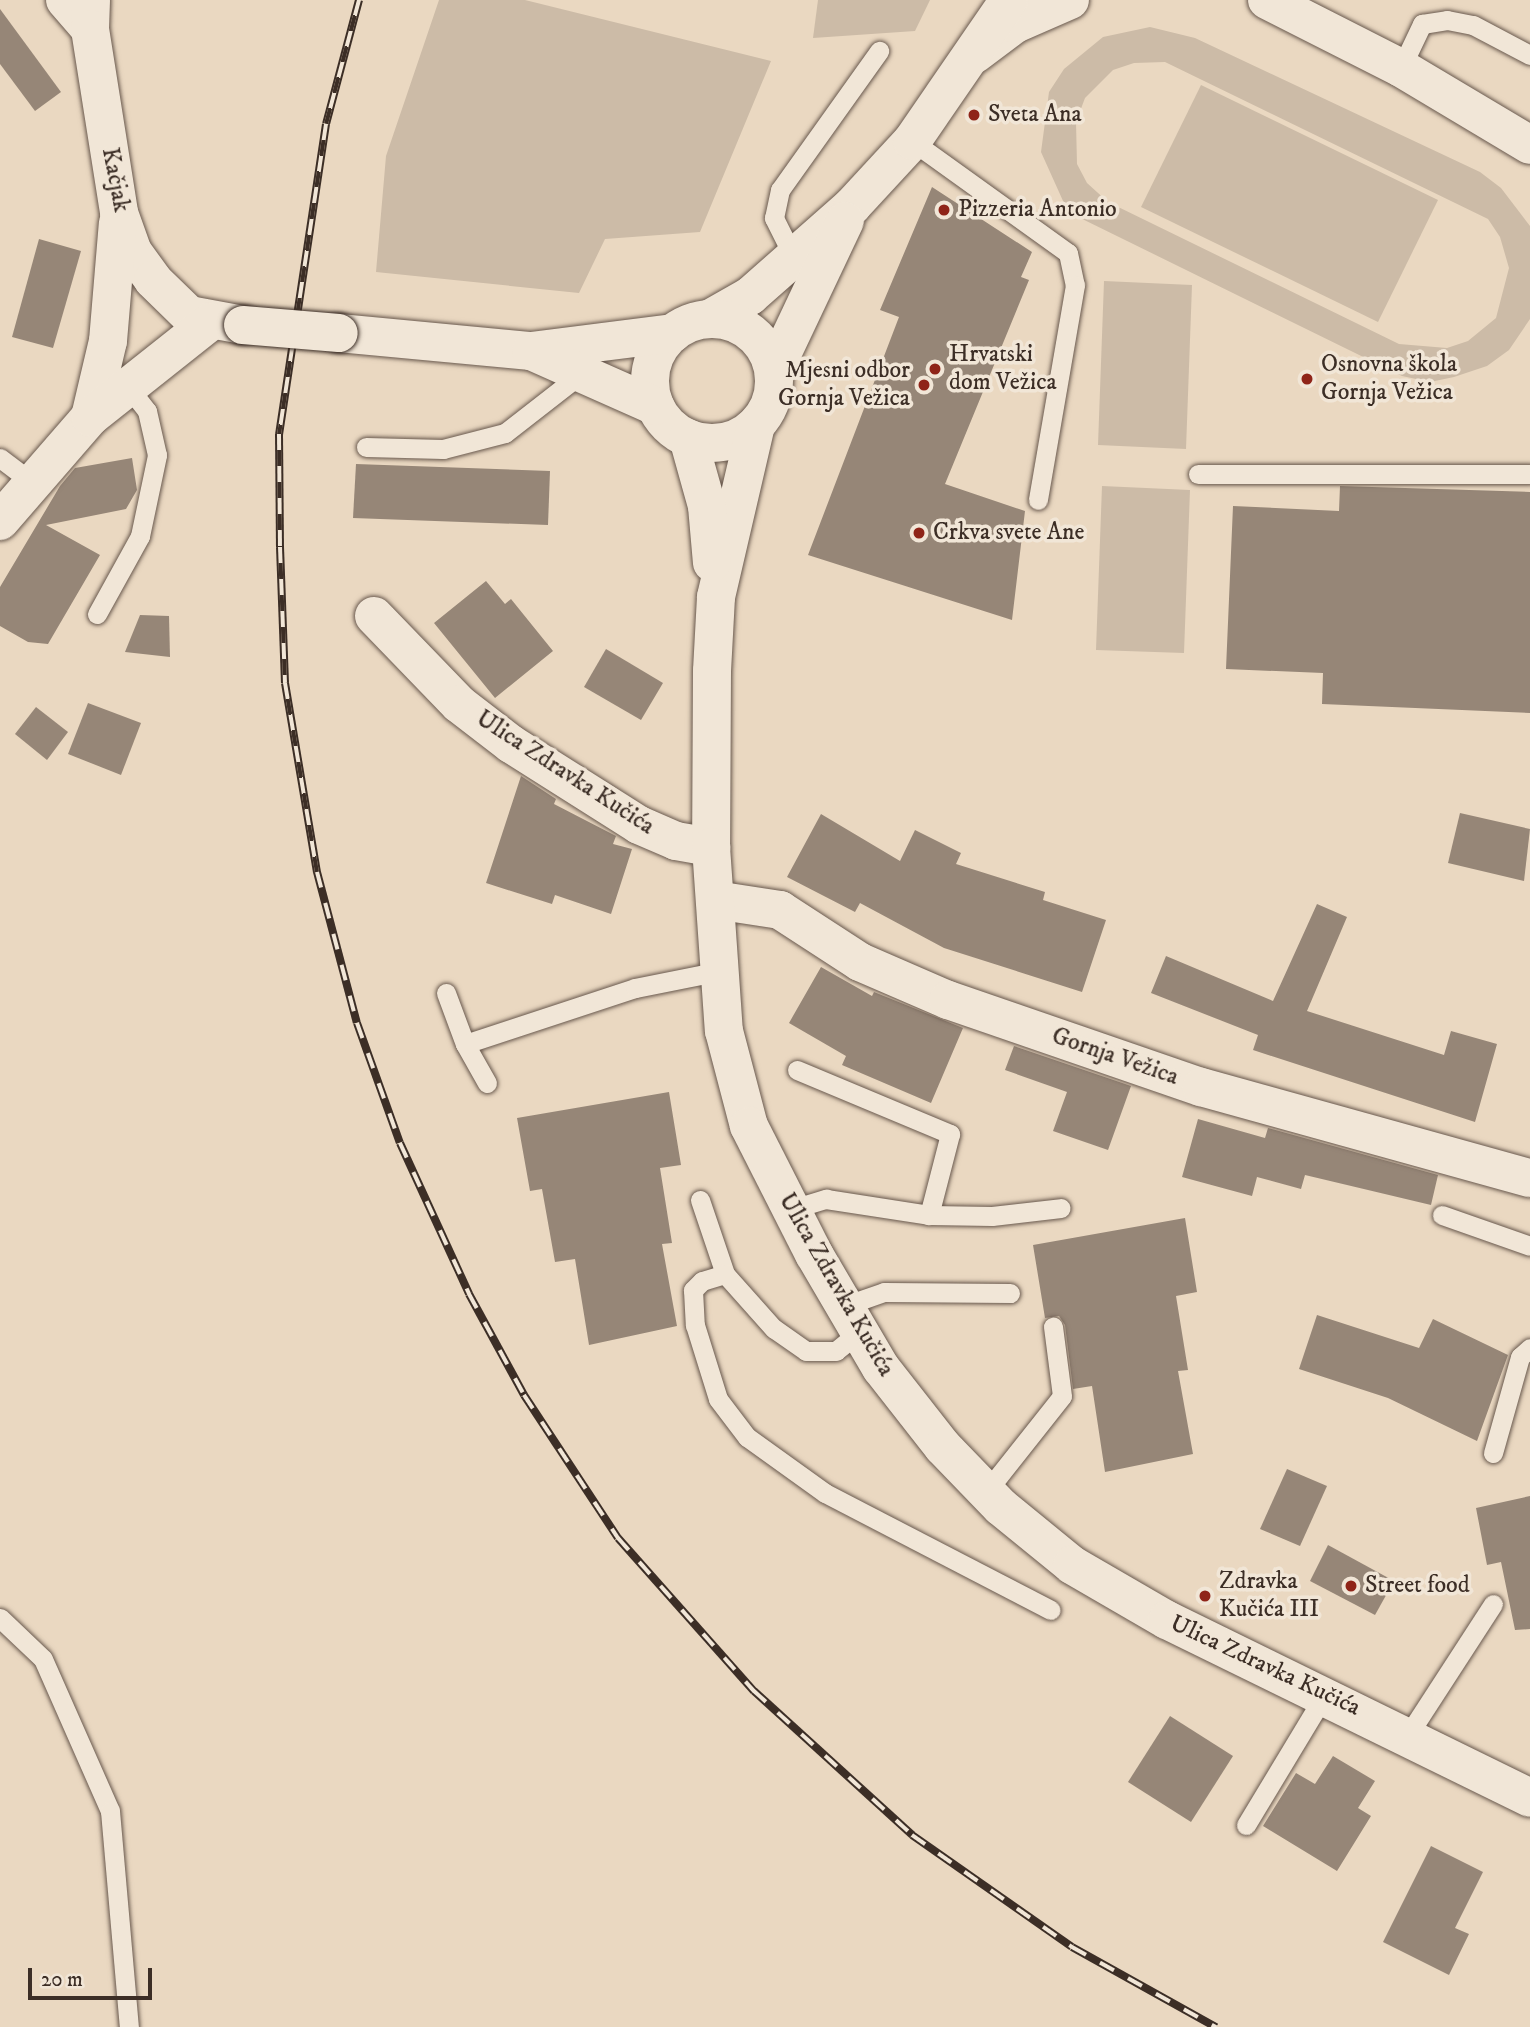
<!DOCTYPE html>
<html>
<head>
<meta charset="utf-8">
<style>
  body { margin:0 }
  #map { position:relative; width:1530px; height:2027px; overflow:hidden; background:#ead8c1; font-family:"IM FELL DW Pica",serif }
  div>[style] { position:absolute }
  [style*='--x'] { left:calc(var(--x)*1px); top:calc(var(--y)*1px); width:calc(var(--w)*1px); rotate:calc(var(--a)*1deg) }
  .green>* { inset:0; background:#ccbba7 }
  .building>* { inset:0; background:#968677 }
  .roads { filter:drop-shadow(0 0 2px #68584d) drop-shadow(0 0 2px #68584d) }
  .service>* { height:19px; margin:-9.5px; padding:0 9.5px; transform-origin:9.5px; border-radius:9.5px; background:#f1e6d7 }
  .minor>* { height:38px; margin:-19px; padding:0 19px; transform-origin:19px; border-radius:19px; background:#f1e6d7 }
  .tertiary>* { height:38px; margin:-19px; padding:0 19px; transform-origin:19px; border-radius:19px; background:#f1e6d7 }
  .secondary>* { height:38px; margin:-19px; padding:0 19px; transform-origin:19px; border-radius:19px; background:#f1e6d7 }
  .secondary>.ring { margin:-19px; padding:0; box-sizing:content-box; background:none; border:38px solid #f1e6d7; border-radius:50% }
  .rail>* { height:8px; margin-top:-4px; transform-origin:0; background:repeating-linear-gradient(90deg,#f1e6d7 0 16px,#3c2e26 0 32px); box-sizing:border-box; border-block:2px solid #3c2e26 }
  .bridges { filter:drop-shadow(0 0 2px #3c2e26) drop-shadow(0 0 2px #3c2e26) }
  .secondary-bridge>* { height:38px; margin:-19px; padding:0 19px; transform-origin:19px; border-radius:19px; background:#f1e6d7 }
  .dots>* { width:19px; height:19px; translate:-50% -50%; box-sizing:border-box; border:4px solid #f1e6d7; border-radius:50% }
  span { translate:-50% -50%; white-space:nowrap; text-align:center; line-height:1.15; -webkit-text-stroke:7px #f1e6d7; paint-order:stroke }
  .poi-label { font-size:24px; color:#3c2e26 }
  .left { translate:0 -50%; text-align:left }
  .right { translate:-100% -50%; text-align:right }
  .street-label { font-size:24px; color:#3c2e26 }
  .scale { position:absolute; left:28px; top:1968px; width:124px; height:32px; box-sizing:border-box; border:4px solid #3c2e26; border-top:0; padding-left:9px; font-size:21px; line-height:24px; white-space:nowrap; color:#3c2e26; -webkit-text-stroke:5px #f1e6d7; paint-order:stroke }
</style>
</head>
<body>
<div id="map">
  <div class="green">
    <div style="clip-path:polygon(439px 0,525px 0,771px 61px,700px 232px,605px 239px,579px 293px,376px 272px,386px 156px)"></div>
    <div style="clip-path:polygon(818px 0,930px 0,915px 31px,813px 38px)"></div>
    <div style="clip-path:polygon(evenodd,1150px 27px,1195px 38px,1480px 172px,1501px 188px,1530px 226px,1530px 319px,1509px 350px,1487px 366px,1454px 377px,1430px 382px,1402px 376px,1068px 212px,1041px 152px,1049px 92px,1064px 69px,1103px 37px,1150px 27px,1165px 62px,1488px 219px,1500px 237px,1509px 268px,1496px 318px,1468px 341px,1447px 348px,1399px 344px,1108px 202px,1087px 183px,1077px 164px,1076px 122px,1085px 98px,1113px 70px,1134px 63px,1165px 62px)"></div>
    <div style="clip-path:polygon(1201px 85px,1438px 200px,1378px 322px,1141px 207px)"></div>
    <div style="clip-path:polygon(1104px 281px,1192px 285px,1186px 449px,1098px 445px)"></div>
    <div style="clip-path:polygon(1102px 486px,1190px 490px,1184px 653px,1096px 650px)"></div>
  </div>
  <div class="building">
    <div style="clip-path:polygon(0 9px,61px 92px,35px 111px,0 64px)"></div>
    <div style="clip-path:polygon(932px 187px,1032px 252px,1021px 277px,1029px 280px,945px 484px,1025px 511px,1012px 620px,808px 555px,899px 317px,880px 310px)"></div>
    <div style="clip-path:polygon(39px 239px,81px 251px,53px 348px,12px 337px)"></div>
    <div style="clip-path:polygon(132px 458px,137px 490px,126px 509px,46px 525px,100px 555px,48px 644px,28px 642px,0 626px,0 587px,60px 486px,75px 468px)"></div>
    <div style="clip-path:polygon(356px 464px,550px 471px,548px 525px,353px 518px)"></div>
    <div style="clip-path:polygon(1340px 486px,1530px 492px,1530px 713px,1322px 704px,1323px 673px,1226px 669px,1233px 506px,1339px 511px)"></div>
    <div style="clip-path:polygon(486px 581px,505px 604px,511px 599px,553px 651px,495px 698px,434px 623px)"></div>
    <div style="clip-path:polygon(140px 615px,169px 616px,170px 657px,125px 652px)"></div>
    <div style="clip-path:polygon(606px 649px,663px 683px,641px 720px,584px 687px)"></div>
    <div style="clip-path:polygon(88px 703px,141px 723px,121px 775px,68px 754px)"></div>
    <div style="clip-path:polygon(36px 707px,68px 732px,47px 760px,15px 734px)"></div>
    <div style="clip-path:polygon(521px 776px,556px 799px,554px 804px,616px 836px,613px 844px,632px 849px,611px 914px,555px 895px,552px 904px,486px 883px)"></div>
    <div style="clip-path:polygon(1460px 813px,1530px 829px,1524px 881px,1448px 863px)"></div>
    <div style="clip-path:polygon(821px 814px,900px 861px,915px 830px,961px 853px,956px 864px,1045px 892px,1043px 900px,1106px 920px,1082px 992px,944px 948px,860px 903px,855px 912px,787px 877px)"></div>
    <div style="clip-path:polygon(1317px 904px,1347px 917px,1307px 1011px,1444px 1055px,1451px 1031px,1497px 1044px,1475px 1122px,1253px 1050px,1258px 1035px,1151px 993px,1166px 956px,1273px 1001px)"></div>
    <div style="clip-path:polygon(821px 967px,872px 996px,874px 992px,963px 1028px,931px 1103px,842px 1065px,846px 1056px,789px 1023px)"></div>
    <div style="clip-path:polygon(1014px 1046px,1131px 1086px,1108px 1150px,1053px 1131px,1067px 1092px,1005px 1070px)"></div>
    <div style="clip-path:polygon(669px 1092px,681px 1165px,660px 1168px,672px 1243px,662px 1244px,677px 1326px,589px 1345px,575px 1259px,555px 1262px,542px 1189px,530px 1191px,517px 1118px)"></div>
    <div style="clip-path:polygon(1198px 1119px,1265px 1138px,1268px 1128px,1438px 1175px,1431px 1205px,1305px 1175px,1301px 1189px,1257px 1177px,1252px 1196px,1182px 1177px)"></div>
    <div style="clip-path:polygon(1185px 1218px,1197px 1292px,1176px 1296px,1188px 1370px,1178px 1371px,1193px 1454px,1105px 1472px,1092px 1386px,1073px 1389px,1065px 1325px,1059px 1316px,1045px 1318px,1033px 1245px)"></div>
    <div style="clip-path:polygon(1317px 1315px,1419px 1348px,1433px 1319px,1508px 1355px,1477px 1441px,1388px 1398px,1299px 1369px)"></div>
    <div style="clip-path:polygon(1287px 1469px,1327px 1486px,1300px 1546px,1260px 1529px)"></div>
    <div style="clip-path:polygon(1530px 1496px,1530px 1629px,1515px 1630px,1501px 1562px,1487px 1565px,1476px 1508px)"></div>
    <div style="clip-path:polygon(1328px 1545px,1394px 1581px,1375px 1615px,1310px 1581px)"></div>
    <div style="clip-path:polygon(1170px 1716px,1233px 1756px,1191px 1822px,1128px 1782px)"></div>
    <div style="clip-path:polygon(1333px 1756px,1375px 1781px,1358px 1808px,1371px 1816px,1337px 1871px,1263px 1826px,1296px 1773px,1315px 1784px)"></div>
    <div style="clip-path:polygon(1431px 1846px,1483px 1872px,1455px 1928px,1469px 1934px,1449px 1975px,1383px 1942px)"></div>
  </div>
  <div class="roads">
    <div class="service">
      <div style="--x:1401;--y:68;--w:49;--a:-64.5"></div>
      <div style="--x:1422;--y:24;--w:25;--a:-9"></div>
      <div style="--x:1447;--y:20;--w:26;--a:11"></div>
      <div style="--x:1473;--y:25;--w:64;--a:27.8"></div>
      <div style="--x:912;--y:141;--w:192;--a:35.7"></div>
      <div style="--x:1068;--y:253;--w:33;--a:78"></div>
      <div style="--x:1075;--y:285;--w:218;--a:99.8"></div>
      <div style="--x:794;--y:258;--w:45;--a:-116.6"></div>
      <div style="--x:774;--y:218;--w:29;--a:-78"></div>
      <div style="--x:780;--y:190;--w:171;--a:-54.5"></div>
      <div style="--x:366;--y:447;--w:77;--a:1.5"></div>
      <div style="--x:443;--y:449;--w:64;--a:-14.5"></div>
      <div style="--x:505;--y:433;--w:98;--a:-37.9"></div>
      <div style="--x:0;--y:458;--w:41;--a:37.1"></div>
      <div style="--x:1198;--y:474;--w:332;--a:0"></div>
      <div style="--x:97;--y:614;--w:89;--a:-61.1"></div>
      <div style="--x:140;--y:536;--w:83;--a:-78.1"></div>
      <div style="--x:157;--y:455;--w:45;--a:-102.8"></div>
      <div style="--x:147;--y:411;--w:33;--a:-128"></div>
      <div style="--x:446;--y:993;--w:54;--a:69.6"></div>
      <div style="--x:797;--y:1070;--w:166;--a:22.7"></div>
      <div style="--x:950;--y:1134;--w:84;--a:104.5"></div>
      <div style="--x:487;--y:1083;--w:45;--a:-119.4"></div>
      <div style="--x:465;--y:1044;--w:179;--a:-18.2"></div>
      <div style="--x:635;--y:988;--w:87;--a:-11.3"></div>
      <div style="--x:700;--y:1200;--w:78;--a:71.3"></div>
      <div style="--x:789;--y:1210;--w:39;--a:-17"></div>
      <div style="--x:826;--y:1199;--w:104;--a:8.8"></div>
      <div style="--x:929;--y:1215;--w:63;--a:0.9"></div>
      <div style="--x:992;--y:1216;--w:69;--a:-6.6"></div>
      <div style="--x:1442;--y:1215;--w:93;--a:19.4"></div>
      <div style="--x:844;--y:1306;--w:42;--a:-19.3"></div>
      <div style="--x:884;--y:1292;--w:126;--a:0.5"></div>
      <div style="--x:858;--y:1333;--w:28;--a:141"></div>
      <div style="--x:836;--y:1351;--w:30;--a:180"></div>
      <div style="--x:806;--y:1351;--w:39;--a:-145"></div>
      <div style="--x:774;--y:1329;--w:74;--a:-131.7"></div>
      <div style="--x:725;--y:1274;--w:24;--a:163"></div>
      <div style="--x:702;--y:1281;--w:13;--a:135"></div>
      <div style="--x:693;--y:1290;--w:35;--a:87"></div>
      <div style="--x:695;--y:1325;--w:77;--a:72.7"></div>
      <div style="--x:718;--y:1399;--w:48;--a:52.7"></div>
      <div style="--x:747;--y:1437;--w:96;--a:35.7"></div>
      <div style="--x:825;--y:1493;--w:254;--a:27.4"></div>
      <div style="--x:1493;--y:1453;--w:100;--a:-74.3"></div>
      <div style="--x:1520;--y:1357;--w:13;--a:-42"></div>
      <div style="--x:986;--y:1492;--w:122;--a:-51.6"></div>
      <div style="--x:1062;--y:1396;--w:70;--a:-97.4"></div>
      <div style="--x:0;--y:1618;--w:59;--a:43.6"></div>
      <div style="--x:43;--y:1659;--w:166;--a:66.2"></div>
      <div style="--x:110;--y:1811;--w:217;--a:85"></div>
      <div style="--x:1408;--y:1735;--w:156;--a:-57"></div>
      <div style="--x:1246;--y:1825;--w:153;--a:-58.9"></div>
    </div>
    <div class="minor">
      <div style="--x:65;--y:0;--w:38;--a:49"></div>
      <div style="--x:1267;--y:0;--w:150;--a:26.9"></div>
      <div style="--x:1401;--y:68;--w:150;--a:30.8"></div>
      <div style="--x:975;--y:54;--w:50;--a:-36.9"></div>
      <div style="--x:1015;--y:24;--w:60;--a:-23.6"></div>
      <div style="--x:374;--y:616;--w:122;--a:46"></div>
      <div style="--x:459;--y:704;--w:66;--a:37.6"></div>
      <div style="--x:511;--y:744;--w:151;--a:32.3"></div>
      <div style="--x:639;--y:825;--w:40;--a:23.4"></div>
      <div style="--x:676;--y:841;--w:36;--a:10"></div>
      <div style="--x:715;--y:900;--w:66;--a:8.7"></div>
      <div style="--x:780;--y:910;--w:95;--a:33"></div>
      <div style="--x:860;--y:962;--w:96;--a:23.4"></div>
      <div style="--x:948;--y:1000;--w:268;--a:19"></div>
      <div style="--x:1201;--y:1087;--w:341;--a:15.5"></div>
    </div>
    <div class="tertiary">
      <div style="--x:711;--y:318;--w:45;--a:-29.4"></div>
      <div style="--x:750;--y:296;--w:136;--a:-41.4"></div>
      <div style="--x:852;--y:206;--w:88;--a:-47.3"></div>
      <div style="--x:912;--y:141;--w:171;--a:-55.5"></div>
      <div style="--x:774;--y:371;--w:166;--a:-64.7"></div>
    </div>
    <div class="secondary">
      <div style="--x:91;--y:0;--w:29;--a:92"></div>
      <div style="--x:90;--y:29;--w:186;--a:81"></div>
      <div style="--x:119;--y:213;--w:41;--a:70.3"></div>
      <div style="--x:133;--y:252;--w:34;--a:54"></div>
      <div style="--x:153;--y:280;--w:50;--a:44.2"></div>
      <div style="--x:189;--y:315;--w:55;--a:10.5"></div>
      <div class="ring" style="left:650px;top:319px;width:86px;height:86px"></div>
      <div style="--x:339;--y:333;--w:193;--a:5.4"></div>
      <div style="--x:531;--y:351;--w:143;--a:-7.2"></div>
      <div style="--x:531;--y:351;--w:136;--a:23.9"></div>
      <div style="--x:90;--y:417;--w:78;--a:-76.7"></div>
      <div style="--x:108;--y:341;--w:118;--a:-85.2"></div>
      <div style="--x:756;--y:425;--w:177;--a:103.1"></div>
      <div style="--x:716;--y:597;--w:74;--a:93.1"></div>
      <div style="--x:712;--y:671;--w:176;--a:90.3"></div>
      <div style="--x:711;--y:847;--w:184;--a:86"></div>
      <div style="--x:724;--y:1031;--w:98;--a:75.3"></div>
      <div style="--x:749;--y:1126;--w:144;--a:63.1"></div>
      <div style="--x:814;--y:1254;--w:132;--a:59.6"></div>
      <div style="--x:881;--y:1368;--w:100;--a:51.9"></div>
      <div style="--x:943;--y:1447;--w:83;--a:46"></div>
      <div style="--x:1001;--y:1507;--w:92;--a:39.2"></div>
      <div style="--x:1072;--y:1565;--w:110;--a:30.1"></div>
      <div style="--x:1167;--y:1620;--w:404;--a:26.1"></div>
      <div style="--x:688;--y:438;--w:71;--a:74.4"></div>
      <div style="--x:707;--y:506;--w:57;--a:85"></div>
      <div style="--x:0;--y:521;--w:138;--a:-49.1"></div>
      <div style="--x:90;--y:417;--w:153;--a:-38.4"></div>
    </div>
  </div>
  <div class="rail">
    <div style="--x:359;--y:0;--w:128;--a:104.9"></div>
    <div style="--x:326;--y:124;--w:314;--a:98.6"></div>
    <div style="--x:279;--y:434;--w:113;--a:89.5"></div>
    <div style="--x:280;--y:547;--w:136;--a:87.9"></div>
    <div style="--x:285;--y:683;--w:192;--a:80.4"></div>
    <div style="--x:317;--y:872;--w:156;--a:75.2"></div>
    <div style="--x:357;--y:1023;--w:127;--a:70.3"></div>
    <div style="--x:400;--y:1143;--w:166;--a:65.4"></div>
    <div style="--x:469;--y:1294;--w:115;--a:61.4"></div>
    <div style="--x:524;--y:1395;--w:171;--a:56.7"></div>
    <div style="--x:618;--y:1538;--w:205;--a:48.4"></div>
    <div style="--x:754;--y:1691;--w:214;--a:42.3"></div>
    <div style="--x:912;--y:1835;--w:195;--a:35"></div>
    <div style="--x:1072;--y:1947;--w:165;--a:29.1"></div>
  </div>
  <div class="bridges">
    <div class="secondary-bridge">
      <div style="--x:243;--y:325;--w:96;--a:4.8"></div>
    </div>
  </div>
  <div class="dots">
    <div style="left:974px;top:115px;background:#8f2418"></div>
    <div style="left:944px;top:210px;background:#8f2418"></div>
    <div style="left:935px;top:369px;background:#8f2418"></div>
    <div style="left:1307px;top:379px;background:#8f2418"></div>
    <div style="left:924px;top:385px;background:#8f2418"></div>
    <div style="left:919px;top:533px;background:#8f2418"></div>
    <div style="left:1351px;top:1586px;background:#8f2418"></div>
    <div style="left:1205px;top:1596px;background:#8f2418"></div>
  </div>
  <div class="poi-label">
    <span class="left" style="left:988px;top:115px">Sveta Ana</span>
    <span class="left" style="left:958px;top:210px">Pizzeria Antonio</span>
    <span class="left" style="left:949px;top:369px">Hrvatski<br>dom Vežica</span>
    <span class="left" style="left:1321px;top:379px">Osnovna škola<br>Gornja Vežica</span>
    <span class="right" style="left:910px;top:385px">Mjesni odbor<br>Gornja Vežica</span>
    <span class="left" style="left:933px;top:533px">Crkva svete Ane</span>
    <span class="left" style="left:1219px;top:1596px">Zdravka<br>Kučića III</span>
    <span class="left" style="left:1365px;top:1586px">Street food</span>
  </div>
  <div class="street-label">
    <span style="left:115px;top:180px;rotate:79deg">Kačjak</span>
    <span style="left:565px;top:773px;rotate:33deg">Ulica Zdravka Kučića</span>
    <span style="left:1115px;top:1057px;rotate:19deg">Gornja Vežica</span>
    <span style="left:836px;top:1285px;rotate:60deg">Ulica Zdravka Kučića</span>
    <span style="left:1265px;top:1666px;rotate:25deg">Ulica Zdravka Kučića</span>
  </div>
  <div class="scale">20 m</div>
</div>
</body>
</html>
